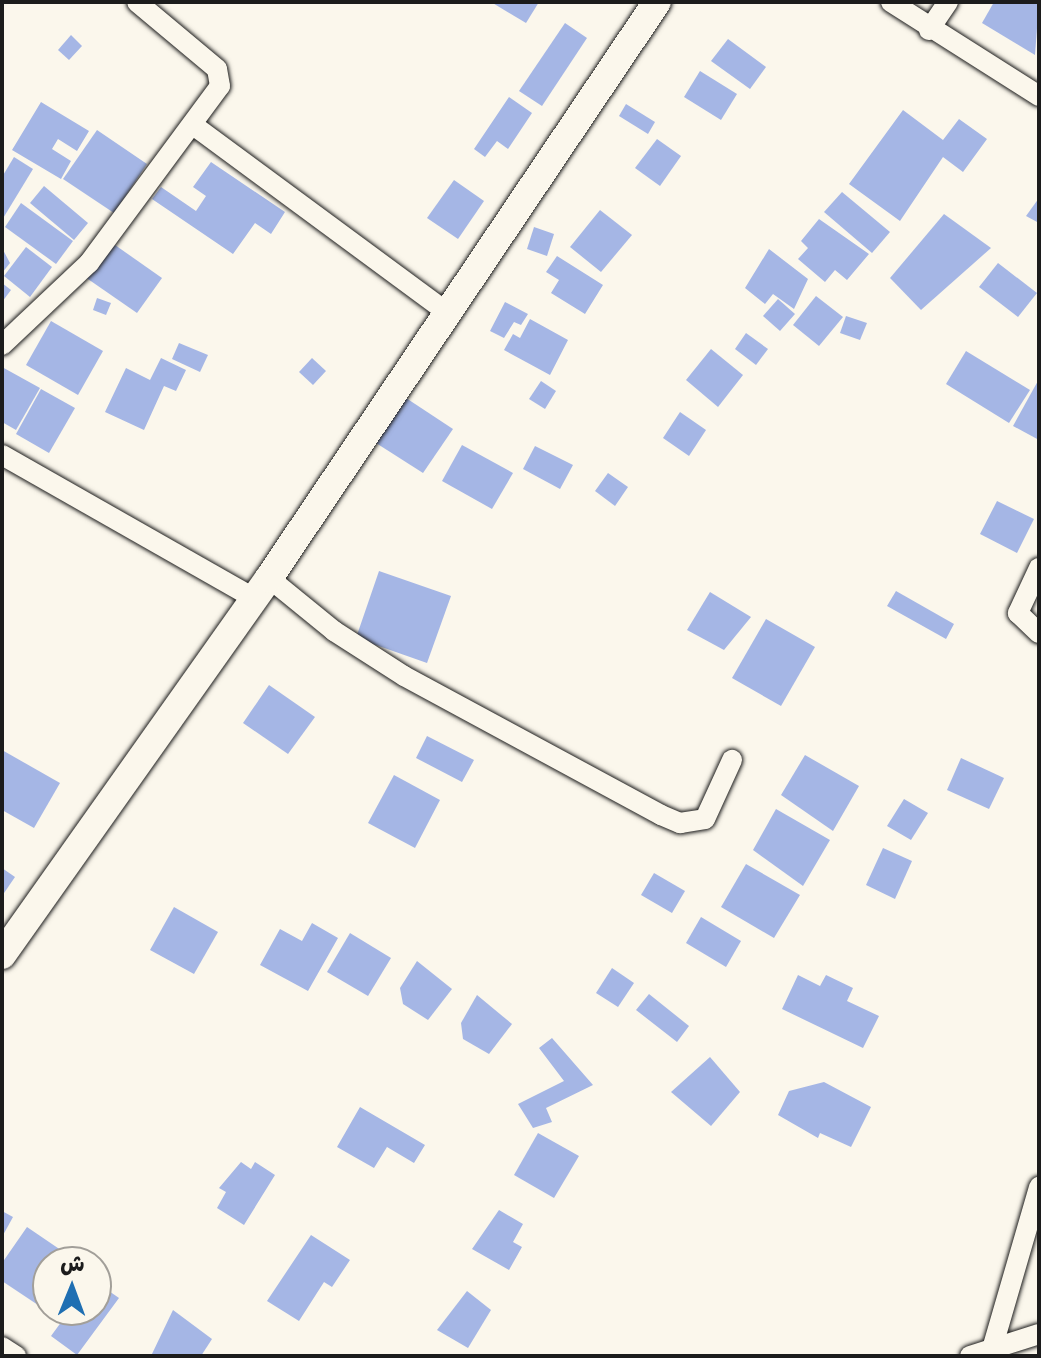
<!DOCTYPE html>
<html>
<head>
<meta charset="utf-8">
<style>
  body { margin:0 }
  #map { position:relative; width:1041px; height:1358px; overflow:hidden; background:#fbf7ec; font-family:Sriracha,"Playpen Sans Arabic",sans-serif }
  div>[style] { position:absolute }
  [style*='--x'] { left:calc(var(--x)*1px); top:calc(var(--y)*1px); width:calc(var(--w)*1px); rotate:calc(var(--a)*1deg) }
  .building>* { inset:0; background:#a5b6e5 }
  .roads { filter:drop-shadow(0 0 2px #1c1c1c) drop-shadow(0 0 2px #1c1c1c) }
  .street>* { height:20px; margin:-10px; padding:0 10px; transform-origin:10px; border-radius:10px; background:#fbf7ec }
  .secondary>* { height:28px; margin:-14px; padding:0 14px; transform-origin:14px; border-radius:14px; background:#fbf7ec }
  span { translate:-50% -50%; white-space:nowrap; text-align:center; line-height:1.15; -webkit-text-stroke:6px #fbf7ec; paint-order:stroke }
  .frame { position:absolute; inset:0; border:4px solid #1c1c1c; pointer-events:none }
  .north { position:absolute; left:32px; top:1246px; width:80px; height:80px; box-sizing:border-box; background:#fbf7ec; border:2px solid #a29f99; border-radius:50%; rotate:1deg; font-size:22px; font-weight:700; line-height:32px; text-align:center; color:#1c1c1c }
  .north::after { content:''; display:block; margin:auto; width:28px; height:36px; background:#1f6fb2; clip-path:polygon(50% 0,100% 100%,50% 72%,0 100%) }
</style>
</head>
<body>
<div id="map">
  <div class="building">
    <div style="clip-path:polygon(491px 2px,539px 2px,526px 23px)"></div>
    <div style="clip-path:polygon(994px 2px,1039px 2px,1035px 55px,982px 23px)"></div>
    <div style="clip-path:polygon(565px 23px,587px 38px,542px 106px,519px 91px)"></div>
    <div style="clip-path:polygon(71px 35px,82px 46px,69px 60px,58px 50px)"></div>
    <div style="clip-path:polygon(728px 39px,766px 67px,750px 89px,711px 61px)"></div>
    <div style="clip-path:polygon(700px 71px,737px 94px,721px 120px,684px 97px)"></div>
    <div style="clip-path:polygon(509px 97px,532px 113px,508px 149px,497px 141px,485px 157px,474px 149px)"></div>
    <div style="clip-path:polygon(41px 102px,89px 131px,77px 151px,58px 139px,52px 149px,71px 161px,61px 179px,12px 150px)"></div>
    <div style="clip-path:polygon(626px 104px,655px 122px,648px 134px,619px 116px)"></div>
    <div style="clip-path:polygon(903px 110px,943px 140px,959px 119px,987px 139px,963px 172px,943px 157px,900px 221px,849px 184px)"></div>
    <div style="clip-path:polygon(97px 130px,147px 164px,114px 213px,63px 179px)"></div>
    <div style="clip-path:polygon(657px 139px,681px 156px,660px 186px,635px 168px)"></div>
    <div style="clip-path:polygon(14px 157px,33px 169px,2px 220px,2px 177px)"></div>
    <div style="clip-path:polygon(211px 162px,285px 212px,271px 234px,255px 223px,233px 254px,152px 199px,161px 187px,196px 211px,206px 196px,193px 187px)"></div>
    <div style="clip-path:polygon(454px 180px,484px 201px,458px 239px,427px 218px)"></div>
    <div style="clip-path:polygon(44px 186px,88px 223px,74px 240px,30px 203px)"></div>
    <div style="clip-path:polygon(842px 192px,890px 232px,872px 253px,824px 212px)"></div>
    <div style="clip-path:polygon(1039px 198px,1039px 223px,1026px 216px)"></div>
    <div style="clip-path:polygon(21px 203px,73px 241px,56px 264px,5px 227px)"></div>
    <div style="clip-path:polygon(600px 210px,632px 235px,601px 272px,570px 247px)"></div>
    <div style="clip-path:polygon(944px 214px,991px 248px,921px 310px,890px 278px)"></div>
    <div style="clip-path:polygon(819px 219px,869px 254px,847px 280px,835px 270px,825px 282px,798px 259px,808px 248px,801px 241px)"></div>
    <div style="clip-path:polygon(534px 227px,554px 234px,547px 256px,527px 249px)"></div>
    <div style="clip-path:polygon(115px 245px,162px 278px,137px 313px,85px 277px)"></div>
    <div style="clip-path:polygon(26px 247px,52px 267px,30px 297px,4px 276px)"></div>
    <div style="clip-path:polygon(2px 248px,10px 263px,2px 273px)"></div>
    <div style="clip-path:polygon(769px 249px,808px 279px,794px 309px,773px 294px,765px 304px,745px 288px)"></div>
    <div style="clip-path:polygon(557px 256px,603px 285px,585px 314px,551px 293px,559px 280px,546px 272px)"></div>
    <div style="clip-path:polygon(998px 263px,1037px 293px,1018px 317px,979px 287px)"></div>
    <div style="clip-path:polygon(2px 283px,11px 290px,2px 302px)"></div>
    <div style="clip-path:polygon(816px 296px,843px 317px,819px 346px,793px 325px)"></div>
    <div style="clip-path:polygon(97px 298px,111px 303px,106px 315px,93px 310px)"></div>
    <div style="clip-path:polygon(778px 299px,795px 314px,780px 331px,763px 316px)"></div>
    <div style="clip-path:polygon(505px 302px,528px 314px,521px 325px,514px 322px,504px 338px,490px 331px)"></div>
    <div style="clip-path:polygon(846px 316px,867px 323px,860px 340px,840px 333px)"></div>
    <div style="clip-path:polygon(530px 319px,568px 340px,550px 375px,504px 350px,513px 334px,520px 338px)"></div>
    <div style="clip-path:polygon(51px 321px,103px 351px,78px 395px,26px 365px)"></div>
    <div style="clip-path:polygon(746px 333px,768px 349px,756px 365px,735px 349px)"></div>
    <div style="clip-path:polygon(179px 343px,208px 355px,200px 372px,172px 359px)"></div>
    <div style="clip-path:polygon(711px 349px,743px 375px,718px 407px,686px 380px)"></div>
    <div style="clip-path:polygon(966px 351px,1030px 390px,1009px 423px,946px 384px)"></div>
    <div style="clip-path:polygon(161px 358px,186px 370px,176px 391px,164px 386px,144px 430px,105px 412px,126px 368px,150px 380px)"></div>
    <div style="clip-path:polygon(312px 358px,326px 371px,313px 385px,299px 372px)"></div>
    <div style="clip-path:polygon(2px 367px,40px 388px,16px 430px,2px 422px)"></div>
    <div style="clip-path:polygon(1039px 379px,1039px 440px,1013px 426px)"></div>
    <div style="clip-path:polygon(541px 381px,556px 391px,545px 409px,529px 399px)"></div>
    <div style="clip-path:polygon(41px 389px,75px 408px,49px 453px,16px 434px)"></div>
    <div style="clip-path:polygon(406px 398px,453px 429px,423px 473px,376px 443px)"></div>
    <div style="clip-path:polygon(680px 412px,706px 430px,689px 456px,663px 438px)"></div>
    <div style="clip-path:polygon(462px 445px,513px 473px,492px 509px,442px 481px)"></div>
    <div style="clip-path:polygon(535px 446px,573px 465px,560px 489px,523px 469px)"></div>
    <div style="clip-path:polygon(608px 473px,628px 487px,615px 506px,595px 491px)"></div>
    <div style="clip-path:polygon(997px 501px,1034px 519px,1017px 553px,980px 534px)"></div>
    <div style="clip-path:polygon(379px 571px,451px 596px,427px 663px,356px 638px)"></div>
    <div style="clip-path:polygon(896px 591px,954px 624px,946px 639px,887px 606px)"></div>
    <div style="clip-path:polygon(710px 592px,751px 617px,724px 650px,687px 630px)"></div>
    <div style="clip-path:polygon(766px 619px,815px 647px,781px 706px,732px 678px)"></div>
    <div style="clip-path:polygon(269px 685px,315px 717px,288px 754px,243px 723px)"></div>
    <div style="clip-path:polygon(427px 736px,474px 760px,462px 782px,416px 758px)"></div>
    <div style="clip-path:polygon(2px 750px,60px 783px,34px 828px,2px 810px)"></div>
    <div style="clip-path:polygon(805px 755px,859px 786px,833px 831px,781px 795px)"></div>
    <div style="clip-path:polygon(961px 758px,1004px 778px,989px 809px,947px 790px)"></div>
    <div style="clip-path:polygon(394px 775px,440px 800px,415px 848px,368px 823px)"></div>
    <div style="clip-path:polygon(904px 799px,928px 813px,911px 840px,887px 826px)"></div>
    <div style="clip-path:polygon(776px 809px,830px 840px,803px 886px,753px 850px)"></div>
    <div style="clip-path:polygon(883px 848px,912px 861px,895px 899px,866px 885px)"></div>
    <div style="clip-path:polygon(746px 864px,800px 895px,774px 938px,721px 907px)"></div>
    <div style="clip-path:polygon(2px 868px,15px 877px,2px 896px)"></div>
    <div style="clip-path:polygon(654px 873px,685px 891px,672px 913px,641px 895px)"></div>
    <div style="clip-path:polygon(174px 907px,218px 932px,194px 974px,150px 950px)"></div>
    <div style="clip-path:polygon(701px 917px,741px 941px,726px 967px,686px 943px)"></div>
    <div style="clip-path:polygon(312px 923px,338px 938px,308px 991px,260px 965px,280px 929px,302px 941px)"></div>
    <div style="clip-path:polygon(350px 933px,391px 958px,368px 996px,327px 972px)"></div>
    <div style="clip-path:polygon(417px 961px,452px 989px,428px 1020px,403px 1004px,400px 988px)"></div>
    <div style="clip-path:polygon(612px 968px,634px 983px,618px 1007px,596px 993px)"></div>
    <div style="clip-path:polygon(798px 975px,820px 986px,826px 975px,853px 988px,847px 1001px,879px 1016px,863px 1048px,782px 1009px)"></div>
    <div style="clip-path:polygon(649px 994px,689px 1026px,677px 1042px,636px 1010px)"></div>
    <div style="clip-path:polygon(477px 995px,512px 1024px,489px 1054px,463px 1039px,461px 1023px)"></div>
    <div style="clip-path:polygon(552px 1038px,593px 1085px,546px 1108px,552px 1122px,533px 1128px,518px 1104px,564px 1081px,539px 1048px)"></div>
    <div style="clip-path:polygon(710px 1057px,740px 1092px,711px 1126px,671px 1092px)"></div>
    <div style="clip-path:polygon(824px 1082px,871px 1107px,851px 1147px,820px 1133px,818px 1138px,778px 1115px,789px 1091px)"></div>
    <div style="clip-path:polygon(360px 1107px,425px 1145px,414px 1163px,387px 1147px,374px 1168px,337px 1147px)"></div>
    <div style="clip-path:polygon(538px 1133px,579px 1156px,554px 1198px,514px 1175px)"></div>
    <div style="clip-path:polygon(241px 1162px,251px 1169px,255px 1162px,275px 1175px,244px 1225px,217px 1208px,226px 1192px,219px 1188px)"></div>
    <div style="clip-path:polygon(499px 1210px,523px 1224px,513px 1242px,522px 1247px,509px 1270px,472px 1249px)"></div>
    <div style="clip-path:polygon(2px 1211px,13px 1217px,2px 1237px)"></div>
    <div style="clip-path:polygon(27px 1227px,74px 1259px,48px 1262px,48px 1297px,41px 1307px,2px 1281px,2px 1263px)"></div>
    <div style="clip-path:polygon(311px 1235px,350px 1260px,332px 1287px,324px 1282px,299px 1321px,267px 1301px)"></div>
    <div style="clip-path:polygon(96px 1282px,119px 1298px,77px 1355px,51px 1336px,70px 1310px,96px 1310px)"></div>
    <div style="clip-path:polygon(467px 1291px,491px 1310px,468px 1348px,437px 1330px)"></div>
    <div style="clip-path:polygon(173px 1310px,212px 1339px,201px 1356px,151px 1356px)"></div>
  </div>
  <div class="roads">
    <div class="street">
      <div style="--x:891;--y:2;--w:175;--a:32.4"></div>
      <div style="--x:929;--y:30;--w:34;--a:-56"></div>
      <div style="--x:193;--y:125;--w:313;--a:36.4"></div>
      <div style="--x:2;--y:345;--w:120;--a:-43.3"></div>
      <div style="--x:89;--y:263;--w:220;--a:-53.5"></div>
      <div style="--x:220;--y:86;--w:17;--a:-100"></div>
      <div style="--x:217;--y:69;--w:104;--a:-140.1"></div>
      <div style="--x:2;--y:455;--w:288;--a:29.6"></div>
      <div style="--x:1039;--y:568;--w:50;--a:115"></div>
      <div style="--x:1018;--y:613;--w:29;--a:44"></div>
      <div style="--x:269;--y:578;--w:84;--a:39.2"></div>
      <div style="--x:334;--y:631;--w:83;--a:32.7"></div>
      <div style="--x:404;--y:676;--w:292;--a:28.4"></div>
      <div style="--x:661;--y:815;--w:21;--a:23"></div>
      <div style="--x:680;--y:823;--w:25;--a:-9"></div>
      <div style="--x:705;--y:819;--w:65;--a:-65.4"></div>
      <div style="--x:2;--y:1347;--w:17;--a:33"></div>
      <div style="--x:992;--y:1349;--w:169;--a:-73.8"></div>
      <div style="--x:970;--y:1356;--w:72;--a:-17.7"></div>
    </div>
    <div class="secondary">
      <div style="--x:2;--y:955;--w:462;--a:-54.7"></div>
      <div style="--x:269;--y:578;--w:694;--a:-56.04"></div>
    </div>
  </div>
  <div class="frame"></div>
  <div class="north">ش</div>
</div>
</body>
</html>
